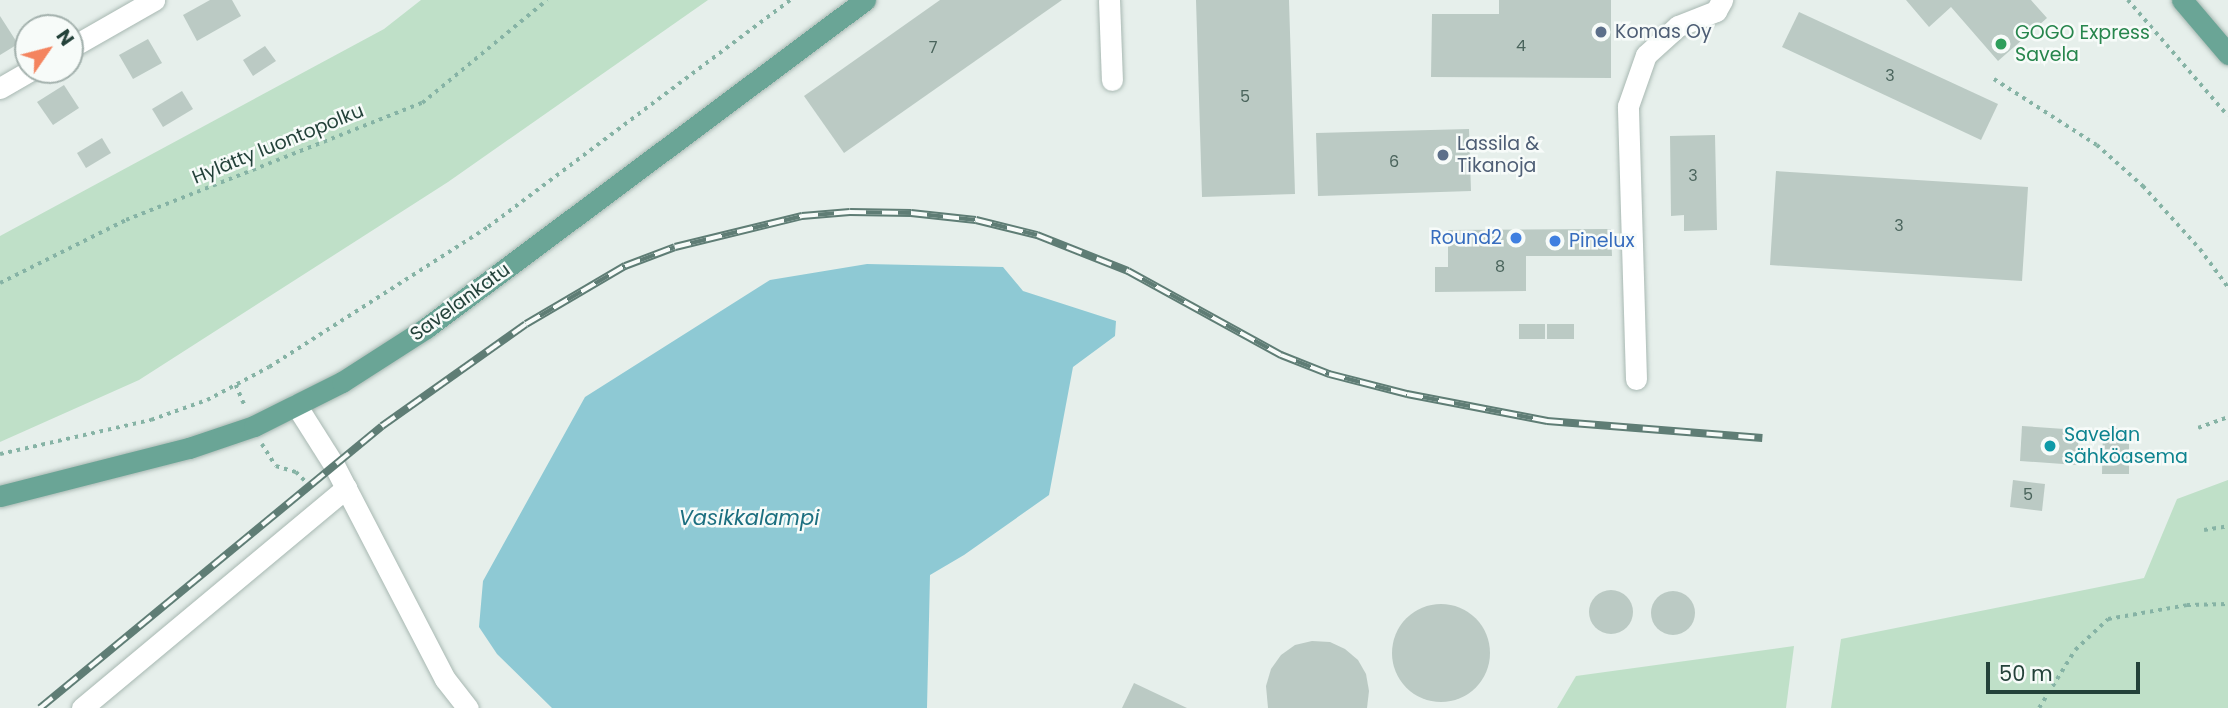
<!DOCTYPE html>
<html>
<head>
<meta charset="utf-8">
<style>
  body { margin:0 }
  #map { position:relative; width:2228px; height:708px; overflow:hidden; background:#e6efeb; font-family:Poppins,sans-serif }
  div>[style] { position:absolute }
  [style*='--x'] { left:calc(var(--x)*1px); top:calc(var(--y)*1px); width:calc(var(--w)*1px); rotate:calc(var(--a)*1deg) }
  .green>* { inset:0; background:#bfe0c8 }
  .water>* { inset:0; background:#8ec9d4 }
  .building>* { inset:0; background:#bbcac4 }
  .round { border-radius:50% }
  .path>* { height:3.5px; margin-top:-1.75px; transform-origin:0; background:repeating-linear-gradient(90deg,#86b3a5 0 3.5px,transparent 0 8.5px) }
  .roads { filter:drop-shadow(0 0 2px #a8b8b2) drop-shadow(0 0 2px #a8b8b2) }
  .minor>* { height:21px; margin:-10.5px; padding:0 10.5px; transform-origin:10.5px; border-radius:10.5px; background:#fff }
  .major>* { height:21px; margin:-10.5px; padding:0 10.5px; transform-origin:10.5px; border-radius:10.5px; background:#6aa596 }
  .rail>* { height:8px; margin-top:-4px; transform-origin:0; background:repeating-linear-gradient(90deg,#f7fbf9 0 16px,#5f7d75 0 32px); box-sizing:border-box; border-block:2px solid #5f7d75 }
  .dots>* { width:19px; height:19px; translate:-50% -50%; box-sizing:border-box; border:4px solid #f7fbf9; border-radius:50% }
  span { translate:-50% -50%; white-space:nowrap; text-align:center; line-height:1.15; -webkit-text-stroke:5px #f7fbf9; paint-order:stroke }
  .number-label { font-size:16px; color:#4a645c }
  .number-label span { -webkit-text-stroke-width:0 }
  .service-label { font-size:19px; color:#4e5e75 }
  .left { translate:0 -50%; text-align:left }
  .leisure-label { font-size:19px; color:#27864d }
  .street-label { font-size:19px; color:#24423a }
  .shop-label { font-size:19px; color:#366cbe }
  .right { translate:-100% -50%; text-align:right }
  .culture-label { font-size:19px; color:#0d838f }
  .water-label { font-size:21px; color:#1c6f80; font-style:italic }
  .north { position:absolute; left:14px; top:14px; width:70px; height:70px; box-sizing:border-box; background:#f7fbf9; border:2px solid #a3b1ad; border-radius:50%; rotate:55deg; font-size:19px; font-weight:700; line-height:28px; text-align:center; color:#24423a }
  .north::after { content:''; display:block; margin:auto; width:24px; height:32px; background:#f4845f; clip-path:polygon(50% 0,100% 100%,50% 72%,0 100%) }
  .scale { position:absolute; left:1986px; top:662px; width:154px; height:32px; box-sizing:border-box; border:4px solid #24423a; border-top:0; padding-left:9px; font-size:21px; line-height:24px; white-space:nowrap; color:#24423a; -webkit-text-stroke:5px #f7fbf9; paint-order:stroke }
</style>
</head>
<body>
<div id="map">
  <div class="green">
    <div style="clip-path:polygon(421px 0,708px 0,448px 182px,139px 380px,0 442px,0 236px,384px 29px)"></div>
    <div style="clip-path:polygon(2228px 480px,2228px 708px,1831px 708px,1841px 639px,2144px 578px,2177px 499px)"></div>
    <div style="clip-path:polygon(1794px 646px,1786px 708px,1557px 708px,1576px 676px)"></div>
  </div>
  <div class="water">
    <div style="clip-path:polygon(867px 264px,1003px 267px,1023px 291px,1116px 321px,1115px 336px,1073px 367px,1049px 495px,964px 555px,930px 575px,927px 708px,552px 708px,497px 654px,479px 627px,483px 581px,585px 397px,770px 280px)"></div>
  </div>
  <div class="building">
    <div style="clip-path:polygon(210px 0,232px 0,241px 16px,197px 41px,183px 15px)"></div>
    <div style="clip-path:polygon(940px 0,1062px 0,844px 153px,804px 96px)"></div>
    <div style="clip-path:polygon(1196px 0,1289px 0,1295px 194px,1202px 197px)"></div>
    <div style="clip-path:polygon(1499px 0,1611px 0,1611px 78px,1431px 77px,1432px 14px,1499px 14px)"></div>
    <div style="clip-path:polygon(1906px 0,2031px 0,2047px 18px,1998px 61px,1951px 7px,1929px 27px)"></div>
    <div style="clip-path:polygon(1799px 12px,1998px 104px,1981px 140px,1782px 47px)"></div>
    <div style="clip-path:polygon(0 16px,18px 44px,0 55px)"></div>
    <div style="clip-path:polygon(148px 39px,162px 63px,133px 79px,119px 55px)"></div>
    <div style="clip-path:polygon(265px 46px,276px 61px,253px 76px,243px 60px)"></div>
    <div style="clip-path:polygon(64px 85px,79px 108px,53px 125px,37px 102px)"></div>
    <div style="clip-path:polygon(182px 91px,193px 109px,163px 127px,152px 109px)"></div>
    <div style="clip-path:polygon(1469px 129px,1471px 191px,1318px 196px,1316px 133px)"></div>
    <div style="clip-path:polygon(1715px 135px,1717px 230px,1684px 231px,1684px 215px,1671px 216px,1670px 136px)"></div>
    <div style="clip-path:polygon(102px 138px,111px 153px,86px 168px,77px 153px)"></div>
    <div style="clip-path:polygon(1776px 171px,2028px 187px,2022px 281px,1770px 265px)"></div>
    <div style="clip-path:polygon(1611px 229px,1612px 256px,1526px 256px,1526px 291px,1435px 292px,1435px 267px,1448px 267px,1448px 230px)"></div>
    <div style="clip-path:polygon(1519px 324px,1545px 324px,1545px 339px,1519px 339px)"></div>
    <div style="clip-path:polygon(1547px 324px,1574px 324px,1574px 339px,1547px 339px)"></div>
    <div style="clip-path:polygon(2022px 426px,2079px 430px,2077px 465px,2020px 461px)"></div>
    <div style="clip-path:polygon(2103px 428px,2129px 428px,2129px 474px,2102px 474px)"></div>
    <div style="clip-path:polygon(2013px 480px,2045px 484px,2042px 511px,2010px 507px)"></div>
    <div class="round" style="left:1589px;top:590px;width:44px;height:44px"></div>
    <div class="round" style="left:1651px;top:591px;width:44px;height:44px"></div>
    <div class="round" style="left:1392px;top:604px;width:98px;height:98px"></div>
    <div style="clip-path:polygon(1312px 641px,1330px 642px,1345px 649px,1358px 660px,1366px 674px,1369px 691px,1367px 708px,1268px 708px,1266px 686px,1271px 669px,1281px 655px,1295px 645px)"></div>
    <div style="clip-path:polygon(1134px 683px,1187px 708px,1122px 708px)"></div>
  </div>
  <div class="path">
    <div style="--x:2128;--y:0;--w:153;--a:49.2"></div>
    <div style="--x:1994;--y:79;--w:122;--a:32.7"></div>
    <div style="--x:2097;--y:145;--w:62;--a:41.7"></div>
    <div style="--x:2143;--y:186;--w:85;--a:47.9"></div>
    <div style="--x:2200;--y:249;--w:47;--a:53.6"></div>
    <div style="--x:0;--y:283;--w:141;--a:-26.6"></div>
    <div style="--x:126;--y:220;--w:318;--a:-21.6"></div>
    <div style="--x:422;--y:103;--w:162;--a:-39.5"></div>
    <div style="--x:236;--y:385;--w:25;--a:67"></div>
    <div style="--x:2198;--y:428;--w:32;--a:-20"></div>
    <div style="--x:262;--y:444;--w:26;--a:58"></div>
    <div style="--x:276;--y:466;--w:21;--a:17"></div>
    <div style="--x:296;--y:472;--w:25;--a:45"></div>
    <div style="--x:0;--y:454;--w:155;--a:-12.7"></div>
    <div style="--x:151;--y:420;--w:59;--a:-19.7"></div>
    <div style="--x:207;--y:400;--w:70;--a:-28"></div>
    <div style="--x:269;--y:367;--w:260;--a:-32.6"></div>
    <div style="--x:488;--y:227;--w:378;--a:-36.9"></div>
    <div style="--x:2204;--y:530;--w:24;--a:-9"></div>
    <div style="--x:2039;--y:708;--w:68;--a:-58.2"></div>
    <div style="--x:2075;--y:650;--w:45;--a:-43.2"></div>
    <div style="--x:2108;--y:619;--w:80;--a:-10"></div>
    <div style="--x:2187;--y:605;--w:41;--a:-1.4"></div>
  </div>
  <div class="roads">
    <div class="minor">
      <div style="--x:1109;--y:0;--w:80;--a:87.9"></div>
      <div style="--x:70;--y:48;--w:97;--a:-29.7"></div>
      <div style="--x:0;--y:88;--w:36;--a:-30"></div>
      <div style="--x:1636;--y:379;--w:273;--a:-91.7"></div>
      <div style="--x:1628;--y:106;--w:54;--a:-70.6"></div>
      <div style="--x:1646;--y:55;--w:43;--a:-42.2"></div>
      <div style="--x:1678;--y:26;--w:41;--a:-21.5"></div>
      <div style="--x:1716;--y:11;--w:13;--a:-61"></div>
      <div style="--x:296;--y:405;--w:71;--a:57.7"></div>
      <div style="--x:334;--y:465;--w:241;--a:62.6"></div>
      <div style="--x:445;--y:679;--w:37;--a:52"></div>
      <div style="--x:82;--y:708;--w:344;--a:-39.8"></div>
    </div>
    <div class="major">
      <div style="--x:2182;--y:0;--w:71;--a:49.6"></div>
      <div style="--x:0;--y:496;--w:195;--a:-14.3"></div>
      <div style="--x:189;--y:448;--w:69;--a:-18.7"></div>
      <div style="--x:254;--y:426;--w:98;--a:-26.6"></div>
      <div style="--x:342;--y:382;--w:100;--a:-32.7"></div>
      <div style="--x:426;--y:328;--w:548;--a:-36.77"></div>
    </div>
  </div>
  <div class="rail">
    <div style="--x:40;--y:708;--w:443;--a:-39.5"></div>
    <div style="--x:382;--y:426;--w:176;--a:-35.3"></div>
    <div style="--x:526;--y:324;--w:115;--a:-30.4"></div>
    <div style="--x:625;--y:266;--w:53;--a:-20.8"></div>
    <div style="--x:675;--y:247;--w:131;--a:-13.7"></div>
    <div style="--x:802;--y:216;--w:48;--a:-4.8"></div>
    <div style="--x:850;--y:212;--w:61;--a:0.9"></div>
    <div style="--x:911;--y:213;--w:65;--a:6.1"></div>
    <div style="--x:976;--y:220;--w:63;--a:13.8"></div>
    <div style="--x:1037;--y:235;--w:98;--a:21.6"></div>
    <div style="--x:1128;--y:271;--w:175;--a:28.8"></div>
    <div style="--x:1281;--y:355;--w:52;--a:21.6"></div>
    <div style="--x:1329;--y:374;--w:81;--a:14.4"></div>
    <div style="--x:1407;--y:394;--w:143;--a:10.9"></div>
    <div style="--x:1547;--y:421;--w:216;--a:4.5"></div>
  </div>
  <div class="dots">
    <div style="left:1601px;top:32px;background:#5c6f8a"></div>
    <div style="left:2001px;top:44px;background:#2e9e5b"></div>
    <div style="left:1443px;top:155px;background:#5c6f8a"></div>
    <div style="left:1516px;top:238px;background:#3f7fe0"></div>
    <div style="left:1555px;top:241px;background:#3f7fe0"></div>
    <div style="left:2050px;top:446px;background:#0f9aa8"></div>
  </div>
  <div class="number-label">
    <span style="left:1521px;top:46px">4</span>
    <span style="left:933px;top:48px">7</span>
    <span style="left:1890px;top:76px">3</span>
    <span style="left:1245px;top:97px">5</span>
    <span style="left:1394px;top:162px">6</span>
    <span style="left:1693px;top:176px">3</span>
    <span style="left:1899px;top:226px">3</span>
    <span style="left:1500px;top:267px">8</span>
    <span style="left:2028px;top:495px">5</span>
  </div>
  <div class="service-label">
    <span class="left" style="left:1615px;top:32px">Komas Oy</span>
    <span class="left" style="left:1457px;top:155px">Lassila &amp;<br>Tikanoja</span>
  </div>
  <div class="leisure-label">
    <span class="left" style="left:2015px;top:44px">GOGO Express<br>Savela</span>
  </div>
  <div class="street-label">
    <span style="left:278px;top:144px;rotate:-22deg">Hylätty luontopolku</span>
    <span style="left:460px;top:302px;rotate:-36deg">Savelankatu</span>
  </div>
  <div class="shop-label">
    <span class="right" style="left:1502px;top:238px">Round2</span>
    <span class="left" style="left:1569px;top:241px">Pinelux</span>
  </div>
  <div class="culture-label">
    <span class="left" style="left:2064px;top:446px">Savelan<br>sähköasema</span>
  </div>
  <div class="water-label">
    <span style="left:749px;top:518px">Vasikkalampi</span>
  </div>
  <div class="north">N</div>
  <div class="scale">50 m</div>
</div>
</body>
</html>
